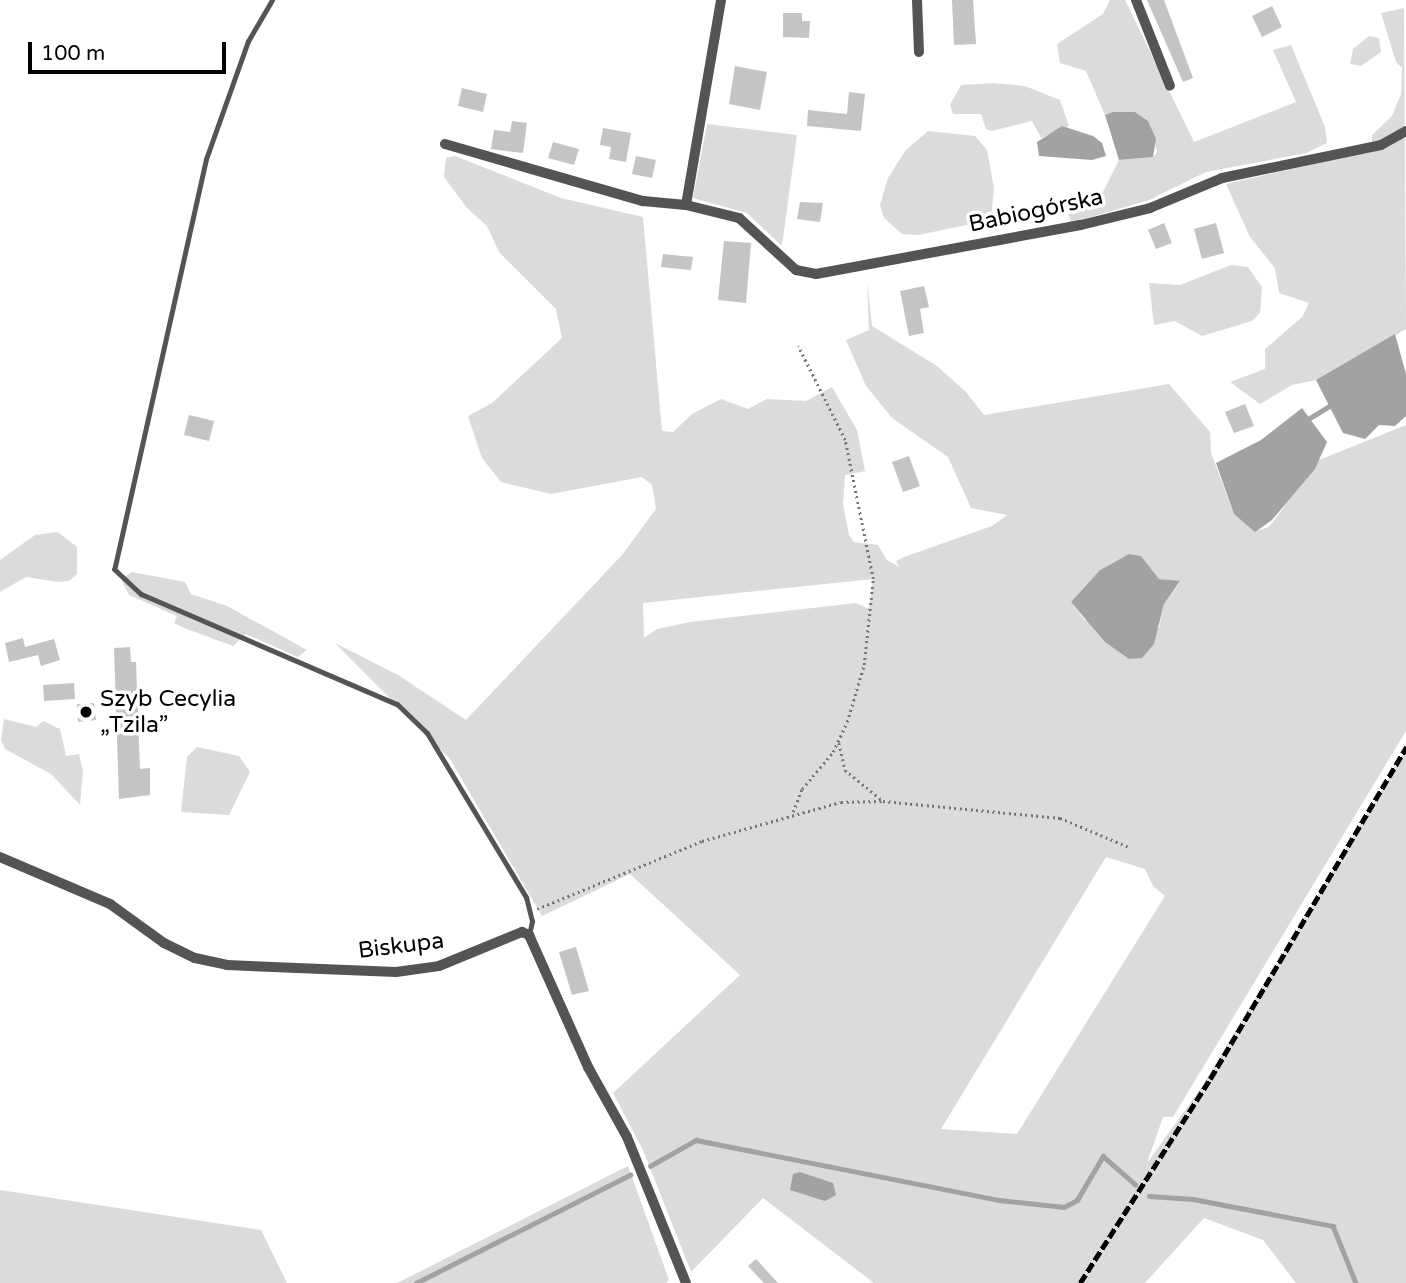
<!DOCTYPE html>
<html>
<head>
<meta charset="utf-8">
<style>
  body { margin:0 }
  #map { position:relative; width:1406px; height:1283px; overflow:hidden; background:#fff; font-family:"Varela Round",sans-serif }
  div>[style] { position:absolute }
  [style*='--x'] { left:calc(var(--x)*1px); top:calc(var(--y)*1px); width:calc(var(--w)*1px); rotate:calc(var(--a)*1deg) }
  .green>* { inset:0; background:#dbdbdb }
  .water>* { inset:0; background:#a2a2a2 }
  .stream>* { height:4.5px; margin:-2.25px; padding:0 2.25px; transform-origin:2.25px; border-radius:2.25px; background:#a2a2a2 }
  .building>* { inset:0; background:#c4c4c4 }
  .path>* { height:2.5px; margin-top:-1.25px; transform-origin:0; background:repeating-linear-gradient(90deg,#767676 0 2px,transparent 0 5.5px) }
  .service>* { height:5px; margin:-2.5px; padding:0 2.5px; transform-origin:2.5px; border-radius:2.5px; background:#545454 }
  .minor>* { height:10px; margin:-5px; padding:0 5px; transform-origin:5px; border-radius:5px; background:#545454 }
  .rail>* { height:4.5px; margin-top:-2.25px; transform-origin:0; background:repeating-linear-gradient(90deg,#000 0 10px,transparent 0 13.5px) }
  .dots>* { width:19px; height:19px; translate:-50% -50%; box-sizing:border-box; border:4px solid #fff; border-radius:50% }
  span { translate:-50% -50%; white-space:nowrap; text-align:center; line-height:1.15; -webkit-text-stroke:7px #fff; paint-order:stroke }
  .street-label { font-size:23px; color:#000 }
  .poi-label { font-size:23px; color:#000 }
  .left { translate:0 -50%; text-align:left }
  .scale { position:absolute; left:28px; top:42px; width:198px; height:32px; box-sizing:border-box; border:4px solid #000; border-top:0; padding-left:9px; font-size:21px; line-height:24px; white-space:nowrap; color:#000; -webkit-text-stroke:5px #fff; paint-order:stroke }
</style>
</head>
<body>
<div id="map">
  <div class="green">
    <div style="clip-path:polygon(1110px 0,1125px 0,1194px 142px,1296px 102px,1273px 50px,1291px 45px,1325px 127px,1327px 143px,1306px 153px,1206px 172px,1149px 200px,1071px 223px,1068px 212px,1075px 205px,1102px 194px,1119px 160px,1153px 157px,1157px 152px,1148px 121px,1135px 112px,1105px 115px,1086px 71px,1060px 63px,1057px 44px,1103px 14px)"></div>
    <div style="clip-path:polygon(1404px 8px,1406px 329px,1349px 363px,1316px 380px,1292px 385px,1260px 404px,1230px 382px,1265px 369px,1265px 349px,1302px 317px,1309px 303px,1279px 293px,1275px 268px,1250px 237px,1226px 184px,1372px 151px,1372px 135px,1392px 116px,1401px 94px,1402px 68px,1396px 62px,1381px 13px)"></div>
    <div style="clip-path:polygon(1369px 36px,1379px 38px,1381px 52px,1361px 66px,1350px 64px,1353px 49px)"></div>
    <div style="clip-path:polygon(994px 83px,1025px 86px,1060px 100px,1069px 126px,1041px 138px,1032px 121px,991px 131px,986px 129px,981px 114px,953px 114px,950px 105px,961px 85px)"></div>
    <div style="clip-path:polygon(707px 124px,797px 135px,782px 246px,747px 213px,693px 198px)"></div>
    <div style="clip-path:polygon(928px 131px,975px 136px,987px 150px,994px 188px,991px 220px,918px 235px,902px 234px,884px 218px,880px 205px,888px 178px,905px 151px)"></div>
    <div style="clip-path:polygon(evenodd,455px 156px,561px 198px,643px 217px,662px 431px,673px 432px,692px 414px,721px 399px,748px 409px,767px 399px,806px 401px,832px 387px,857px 430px,865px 471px,845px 475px,843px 504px,849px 535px,854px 542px,878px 545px,887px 560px,899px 567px,896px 561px,904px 557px,992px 526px,1007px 515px,971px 508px,948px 457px,892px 418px,866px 386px,846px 340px,869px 330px,867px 280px,872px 326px,937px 366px,966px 392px,984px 415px,1169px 384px,1210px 432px,1211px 453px,1234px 514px,1255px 531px,1269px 527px,1319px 460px,1406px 425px,1406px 731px,1173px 1117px,1163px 1117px,1147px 1163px,1201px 1088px,1406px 749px,1406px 1283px,1296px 1283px,1263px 1240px,1204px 1218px,1145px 1283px,874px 1283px,763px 1198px,691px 1272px,643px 1150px,613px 1093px,740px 975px,630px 874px,542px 916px,450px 759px,335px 643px,398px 675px,466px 720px,622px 555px,656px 509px,652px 485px,642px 477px,551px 494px,501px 482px,482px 458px,468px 416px,492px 403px,562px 338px,556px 309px,499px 252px,487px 226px,467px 208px,444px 177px,446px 158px,455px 156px,1129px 554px,1141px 556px,1159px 579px,1180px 582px,1164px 604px,1159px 628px,1085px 620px,1071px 602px,1100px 570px,1129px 554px,455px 156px,873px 579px,869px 609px,856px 603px,690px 622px,657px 629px,644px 638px,643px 603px,873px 579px,455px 156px,1106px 857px,1145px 869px,1153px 886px,1165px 896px,1017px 1134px,941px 1129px,1106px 857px)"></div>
    <div style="clip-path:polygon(1231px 265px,1248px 267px,1262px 287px,1260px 313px,1252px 321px,1202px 336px,1175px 321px,1154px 325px,1149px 283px,1180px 285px)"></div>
    <div style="clip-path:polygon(58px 532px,77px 547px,77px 574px,69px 581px,58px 582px,26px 577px,0 592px,0 560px,35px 535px)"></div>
    <div style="clip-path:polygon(132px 572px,185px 582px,191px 594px,227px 606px,307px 650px,298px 657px,246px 634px,233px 646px,184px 628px,174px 623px,177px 616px,129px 595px,121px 579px)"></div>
    <div style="clip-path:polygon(4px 719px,36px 727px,43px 721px,60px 729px,66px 756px,79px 754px,83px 771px,80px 805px,51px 774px,5px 749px,1px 740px)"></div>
    <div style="clip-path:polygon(197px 747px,239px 756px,250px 772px,229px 815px,181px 812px,187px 757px)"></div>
    <div style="clip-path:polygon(628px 1166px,669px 1280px,666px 1283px,397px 1283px)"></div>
    <div style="clip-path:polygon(0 1190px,261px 1230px,287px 1283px,0 1283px)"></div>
  </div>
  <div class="water">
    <div style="clip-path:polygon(1113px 112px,1135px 112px,1148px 121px,1156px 139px,1153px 157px,1119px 160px,1105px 115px)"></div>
    <div style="clip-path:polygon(1062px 126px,1093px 136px,1102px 143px,1106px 156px,1092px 160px,1039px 156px,1037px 142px)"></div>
    <div style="clip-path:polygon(1395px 334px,1406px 374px,1406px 416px,1395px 426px,1379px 425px,1365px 439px,1343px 433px,1316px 380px)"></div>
    <div style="clip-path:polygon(1302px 408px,1327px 442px,1315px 469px,1272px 520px,1255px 532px,1234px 514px,1216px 463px,1261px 440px)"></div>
    <div style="clip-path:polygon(1129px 554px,1141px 556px,1159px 579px,1180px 581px,1164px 604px,1154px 644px,1142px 658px,1129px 659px,1105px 642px,1071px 602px,1100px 570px)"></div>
    <div style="clip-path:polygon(800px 1172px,833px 1183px,836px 1195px,825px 1201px,790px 1190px,793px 1174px)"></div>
  </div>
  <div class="stream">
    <div style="--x:1310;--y:418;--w:22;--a:-32"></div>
    <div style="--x:650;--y:1166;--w:53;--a:-29.5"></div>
    <div style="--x:696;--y:1140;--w:309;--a:11.2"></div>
    <div style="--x:999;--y:1200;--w:65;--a:6.1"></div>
    <div style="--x:1064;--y:1207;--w:15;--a:-28"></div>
    <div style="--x:1077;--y:1200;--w:51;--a:-59.4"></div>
    <div style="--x:1103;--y:1156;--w:43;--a:41.2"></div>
    <div style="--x:1149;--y:1196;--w:44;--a:3.9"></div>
    <div style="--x:1193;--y:1199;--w:143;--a:10.9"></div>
    <div style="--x:1333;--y:1226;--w:61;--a:68"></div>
    <div style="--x:416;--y:1283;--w:240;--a:-26.8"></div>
  </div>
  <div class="building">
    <div style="clip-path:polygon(952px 0,973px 0,976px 44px,954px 45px)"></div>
    <div style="clip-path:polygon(1147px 0,1164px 0,1193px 78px,1183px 82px)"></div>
    <div style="clip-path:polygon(1272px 6px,1282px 27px,1262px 37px,1252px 16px)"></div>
    <div style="clip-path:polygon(783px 13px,802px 13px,802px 21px,810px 21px,809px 38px,783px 37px)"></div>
    <div style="clip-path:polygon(735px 66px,767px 72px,760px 110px,729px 104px)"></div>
    <div style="clip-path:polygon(462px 88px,487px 94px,483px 112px,458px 106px)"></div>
    <div style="clip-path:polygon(849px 92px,865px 94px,861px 131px,807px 126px,808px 110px,847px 114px)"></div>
    <div style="clip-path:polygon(512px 121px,527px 123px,523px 153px,491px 149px,494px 130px,510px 132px)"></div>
    <div style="clip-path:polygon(603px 128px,631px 133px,626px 162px,609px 159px,611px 147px,600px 145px)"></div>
    <div style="clip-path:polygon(553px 142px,579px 149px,574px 165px,548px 158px)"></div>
    <div style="clip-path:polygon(636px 156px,656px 160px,652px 178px,632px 174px)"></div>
    <div style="clip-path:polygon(800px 202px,823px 203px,820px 222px,797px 219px)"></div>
    <div style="clip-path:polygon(1164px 223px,1172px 243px,1156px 249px,1148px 230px)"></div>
    <div style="clip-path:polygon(1216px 223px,1224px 253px,1202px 259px,1194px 229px)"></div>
    <div style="clip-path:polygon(724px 241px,751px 243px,746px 303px,718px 300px)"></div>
    <div style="clip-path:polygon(663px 254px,693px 257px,691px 270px,661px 267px)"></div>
    <div style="clip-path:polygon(924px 286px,929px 307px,920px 309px,924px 333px,909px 336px,900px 291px)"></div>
    <div style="clip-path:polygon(1245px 404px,1254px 426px,1234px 433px,1225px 412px)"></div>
    <div style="clip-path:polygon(189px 415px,214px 421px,209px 441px,184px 435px)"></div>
    <div style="clip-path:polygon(909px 456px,920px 486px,903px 492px,892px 462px)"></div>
    <div style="clip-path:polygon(23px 638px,25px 647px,54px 639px,60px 660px,41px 666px,38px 655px,9px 662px,5px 643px)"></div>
    <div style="clip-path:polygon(130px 647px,131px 662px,136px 662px,140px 769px,150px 768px,150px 795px,119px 799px,114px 648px)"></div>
    <div style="clip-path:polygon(74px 683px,75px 699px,44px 701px,43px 685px)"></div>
    <div style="clip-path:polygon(94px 703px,96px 720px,78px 722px,77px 704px)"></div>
    <div style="clip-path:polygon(576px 947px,589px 991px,572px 995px,559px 952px)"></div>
    <div style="clip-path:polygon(756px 1259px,778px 1283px,764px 1283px,748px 1266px)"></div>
  </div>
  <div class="path">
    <div style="--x:839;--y:743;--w:28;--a:77"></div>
    <div style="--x:845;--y:770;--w:49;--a:39.2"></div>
    <div style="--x:793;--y:812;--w:25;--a:-69"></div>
    <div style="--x:802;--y:789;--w:48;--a:-50"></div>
    <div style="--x:833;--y:752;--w:33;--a:-65"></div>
    <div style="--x:847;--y:722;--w:59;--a:-73.4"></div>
    <div style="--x:864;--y:665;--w:86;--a:-84"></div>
    <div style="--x:873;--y:579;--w:142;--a:-101.4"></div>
    <div style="--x:845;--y:440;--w:105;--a:-116.6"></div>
    <div style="--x:537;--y:909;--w:178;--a:-22.4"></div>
    <div style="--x:702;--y:841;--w:144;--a:-15.7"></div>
    <div style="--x:841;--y:802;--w:42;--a:-1.4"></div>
    <div style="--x:883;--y:801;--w:178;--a:5.5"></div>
    <div style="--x:1060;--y:818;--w:75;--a:22.8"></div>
  </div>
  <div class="service">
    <div style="--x:272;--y:0;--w:48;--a:120.3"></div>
    <div style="--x:248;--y:41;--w:125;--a:109.6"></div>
    <div style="--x:206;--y:159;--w:420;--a:102.6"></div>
    <div style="--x:114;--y:569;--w:37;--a:43"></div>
    <div style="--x:141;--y:594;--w:279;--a:23.3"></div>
    <div style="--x:397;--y:704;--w:42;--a:44"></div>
    <div style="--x:427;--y:733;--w:192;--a:58.9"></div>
    <div style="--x:526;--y:897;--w:25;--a:76"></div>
    <div style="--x:532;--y:921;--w:14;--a:102"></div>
  </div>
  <div class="minor">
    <div style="--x:917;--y:0;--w:52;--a:87.8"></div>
    <div style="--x:1136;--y:0;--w:92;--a:68.4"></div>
    <div style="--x:445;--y:144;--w:206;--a:16.1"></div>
    <div style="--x:643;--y:201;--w:43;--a:5.3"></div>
    <div style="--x:686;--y:205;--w:55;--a:13.8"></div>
    <div style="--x:739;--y:218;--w:77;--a:42.4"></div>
    <div style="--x:796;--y:270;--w:20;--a:11"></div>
    <div style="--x:816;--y:274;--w:269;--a:-10.5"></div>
    <div style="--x:1081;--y:225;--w:71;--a:-13.8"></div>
    <div style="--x:1150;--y:208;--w:78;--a:-22.6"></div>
    <div style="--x:1222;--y:178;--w:162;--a:-11.7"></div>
    <div style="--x:1381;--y:145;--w:29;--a:-29"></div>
    <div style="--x:686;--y:205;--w:208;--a:-80.3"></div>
    <div style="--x:0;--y:857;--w:120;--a:23.1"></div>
    <div style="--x:110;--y:904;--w:67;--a:35.8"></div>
    <div style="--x:164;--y:943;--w:34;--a:26"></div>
    <div style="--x:195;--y:958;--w:33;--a:12"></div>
    <div style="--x:227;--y:965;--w:169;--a:2.4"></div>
    <div style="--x:396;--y:972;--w:43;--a:-7.9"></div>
    <div style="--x:439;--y:966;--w:90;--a:-22.3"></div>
    <div style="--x:522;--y:932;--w:8;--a:23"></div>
    <div style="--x:529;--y:935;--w:145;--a:65.9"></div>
    <div style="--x:588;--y:1067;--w:80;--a:60.9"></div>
    <div style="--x:627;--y:1137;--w:157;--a:68"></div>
  </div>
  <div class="rail">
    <div style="--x:1080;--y:1283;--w:242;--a:-57.5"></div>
    <div style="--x:1210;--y:1079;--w:386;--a:-59.4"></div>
  </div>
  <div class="dots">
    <div style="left:86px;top:712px;background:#000"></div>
  </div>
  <div class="street-label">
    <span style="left:1036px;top:211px;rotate:-12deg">Babiogórska</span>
    <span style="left:401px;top:946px;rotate:-7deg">Biskupa</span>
  </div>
  <div class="poi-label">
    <span class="left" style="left:100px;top:712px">Szyb Cecylia<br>„Tzila”</span>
  </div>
  <div class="scale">100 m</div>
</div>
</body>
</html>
